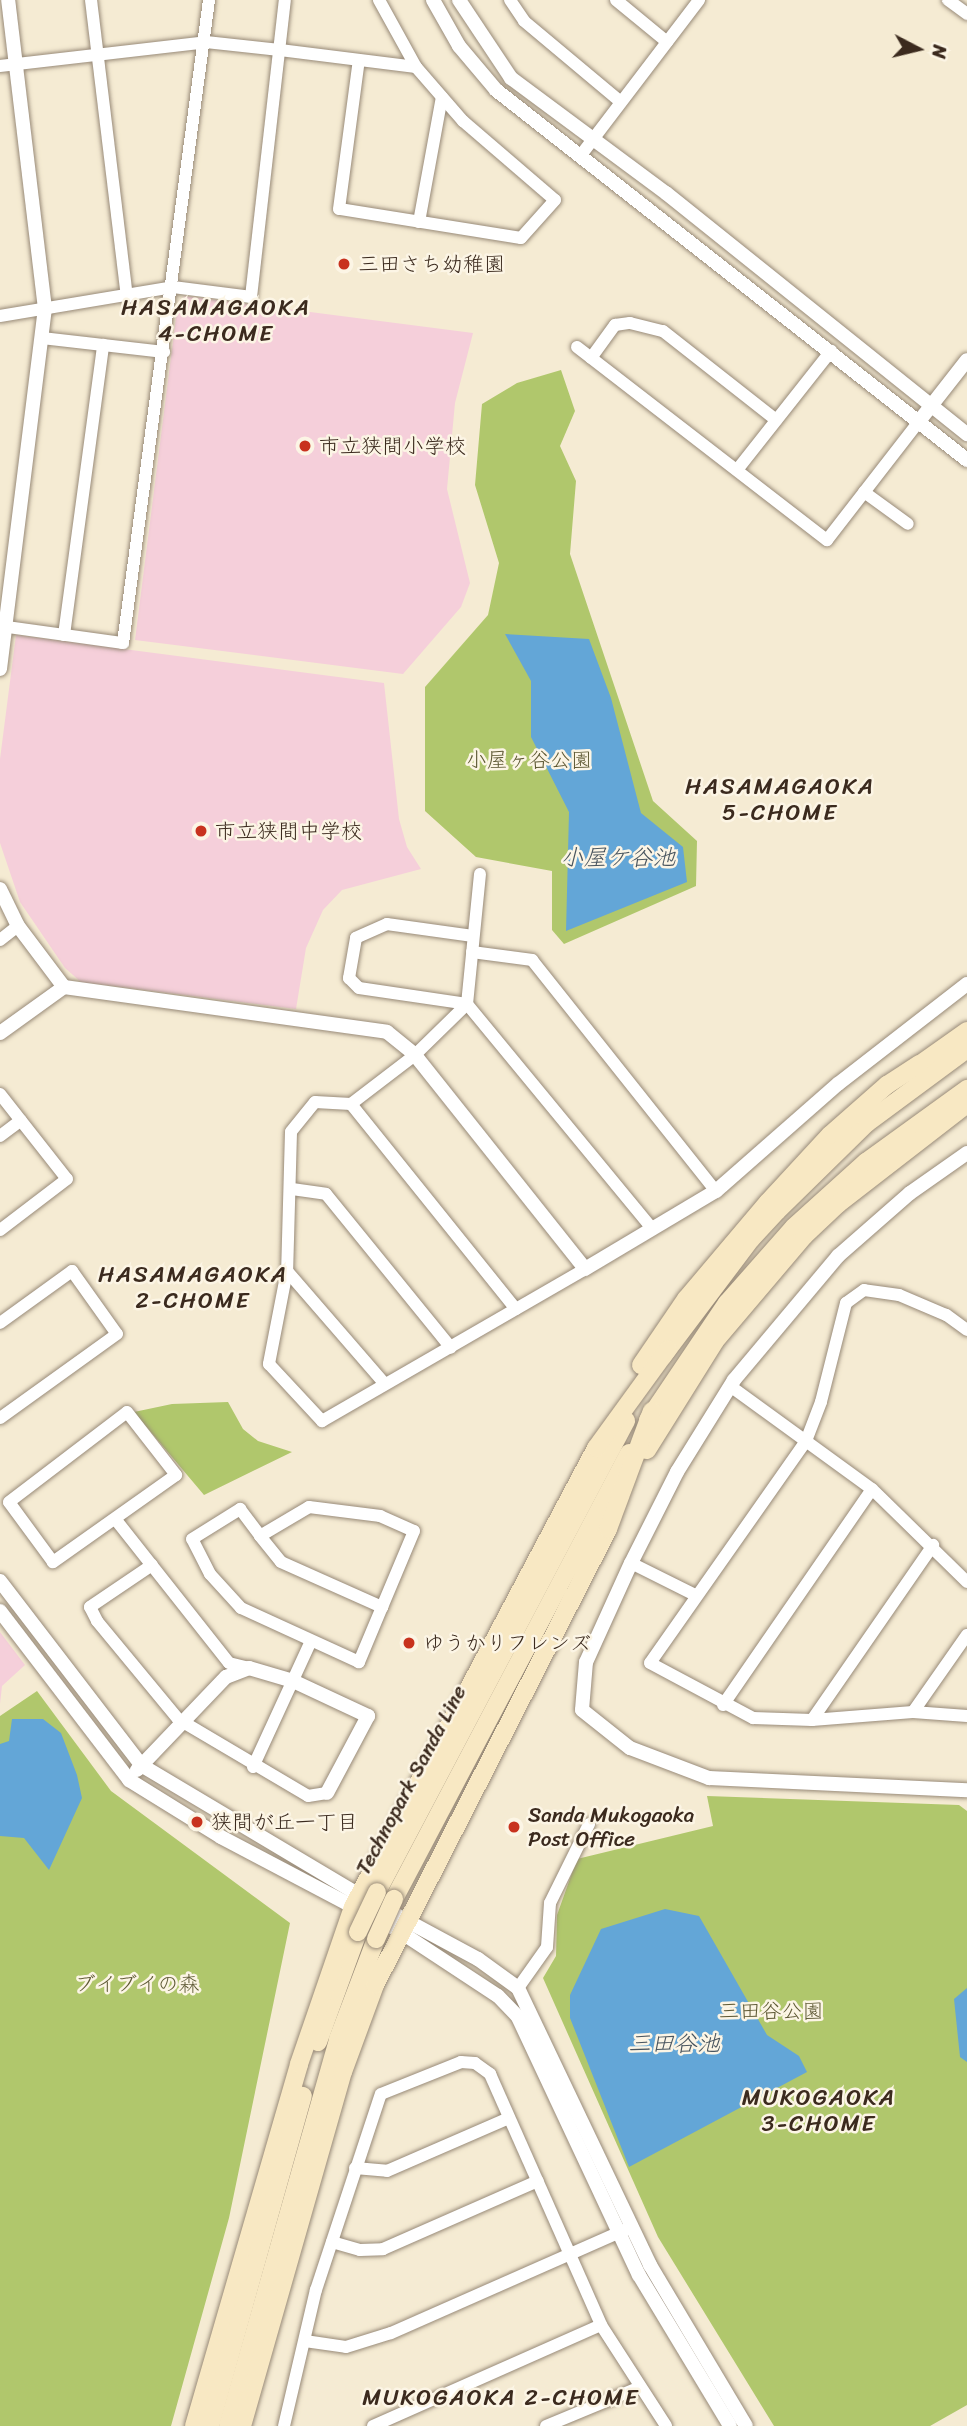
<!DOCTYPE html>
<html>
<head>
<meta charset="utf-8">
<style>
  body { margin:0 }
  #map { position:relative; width:967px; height:2426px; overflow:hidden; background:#f5ebd3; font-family:Sriracha,"Klee One",sans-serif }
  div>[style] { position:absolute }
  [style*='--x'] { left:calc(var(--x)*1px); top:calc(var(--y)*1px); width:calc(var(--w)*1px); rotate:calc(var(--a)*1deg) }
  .built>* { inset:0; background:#f5cfda }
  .green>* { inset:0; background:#b0c76c }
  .water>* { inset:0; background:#63a6d7 }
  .roads { filter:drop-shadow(0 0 2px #988a78) drop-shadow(0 0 2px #988a78) }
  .minor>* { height:12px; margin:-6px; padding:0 6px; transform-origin:6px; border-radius:6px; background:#fff }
  .tertiary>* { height:14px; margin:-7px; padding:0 7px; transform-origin:7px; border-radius:7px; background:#fff }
  .secondary>* { height:18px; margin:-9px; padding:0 9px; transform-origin:9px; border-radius:9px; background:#f8e8c3 }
  .bridges { filter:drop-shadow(0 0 2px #988a78) drop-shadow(0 0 2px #988a78) }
  .secondary-bridge>* { height:18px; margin:-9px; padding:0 9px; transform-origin:9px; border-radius:9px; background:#f8e8c3 }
  .dots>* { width:19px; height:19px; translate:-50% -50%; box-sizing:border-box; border:4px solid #fcf5e5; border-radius:50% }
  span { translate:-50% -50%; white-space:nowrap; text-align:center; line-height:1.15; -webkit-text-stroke:5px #fcf5e5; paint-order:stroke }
  .poi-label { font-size:21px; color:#3b2a1e }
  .left { translate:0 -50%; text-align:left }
  .park-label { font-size:21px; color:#5e5935 }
  .street-label { font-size:21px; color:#3b2a1e }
  .neighbourhood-label { font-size:23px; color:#3b2a1e; letter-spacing:2px }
  .water-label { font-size:23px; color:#49555f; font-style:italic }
  .north { position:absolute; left:883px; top:14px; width:70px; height:70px; -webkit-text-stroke:5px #fcf5e5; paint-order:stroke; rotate:97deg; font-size:19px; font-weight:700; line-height:28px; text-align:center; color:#3b2a1e }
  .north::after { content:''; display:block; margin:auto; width:24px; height:32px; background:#3b2a1e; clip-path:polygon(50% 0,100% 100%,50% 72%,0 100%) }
</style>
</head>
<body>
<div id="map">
  <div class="built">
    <div style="clip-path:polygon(185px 296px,473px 333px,455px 403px,447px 489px,470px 583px,461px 607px,403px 674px,135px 640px,178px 302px)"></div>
    <div style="clip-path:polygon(16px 635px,384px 683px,399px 819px,407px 847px,421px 869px,342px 890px,323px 910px,306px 948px,296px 1009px,81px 982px,65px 968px,20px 902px,0 843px,0 759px)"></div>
    <div style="clip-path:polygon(0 1632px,25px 1665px,2px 1686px,0 1704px)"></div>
  </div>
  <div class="green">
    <div style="clip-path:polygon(561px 370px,575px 411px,560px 446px,576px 481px,570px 554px,653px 801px,697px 841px,696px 886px,564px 944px,552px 930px,552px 871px,476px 857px,425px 811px,425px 687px,488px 615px,499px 563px,475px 485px,482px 404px,517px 383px)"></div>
    <div style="clip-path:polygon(228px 1402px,243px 1429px,258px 1441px,292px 1452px,204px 1495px,134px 1412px,172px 1404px)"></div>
    <div style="clip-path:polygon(37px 1691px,111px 1791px,290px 1923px,229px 2218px,171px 2426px,0 2426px,0 1716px)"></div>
    <div style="clip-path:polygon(707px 1796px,959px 1805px,967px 1811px,967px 2405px,930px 2426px,774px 2426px,658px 2237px,543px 1978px,556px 1956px,557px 1915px,577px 1859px,713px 1826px)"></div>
  </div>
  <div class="water">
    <div style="clip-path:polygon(505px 634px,589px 639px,611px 698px,641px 813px,683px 847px,687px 882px,566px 931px,569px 812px,531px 737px,531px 681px)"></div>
    <div style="clip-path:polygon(12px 1719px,43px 1719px,61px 1733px,77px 1775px,82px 1798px,49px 1870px,24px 1838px,0 1836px,0 1744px,9px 1741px)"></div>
    <div style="clip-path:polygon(665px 1909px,699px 1916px,767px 2035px,799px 2056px,807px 2072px,629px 2167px,570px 2018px,570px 1995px,601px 1929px)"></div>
    <div style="clip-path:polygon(967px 1988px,967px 2062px,960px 2057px,954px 1999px)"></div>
  </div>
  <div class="roads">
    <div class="minor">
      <div style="--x:91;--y:0;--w:300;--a:83.1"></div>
      <div style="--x:379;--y:0;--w:77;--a:61.1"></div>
      <div style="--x:510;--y:0;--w:25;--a:56"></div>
      <div style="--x:524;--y:21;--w:126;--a:39.9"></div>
      <div style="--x:616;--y:0;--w:66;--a:39.5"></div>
      <div style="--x:948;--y:0;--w:24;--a:36"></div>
      <div style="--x:0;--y:66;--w:207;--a:-6.6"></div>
      <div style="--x:206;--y:42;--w:74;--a:6.2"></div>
      <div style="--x:280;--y:50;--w:137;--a:7.1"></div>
      <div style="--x:416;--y:67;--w:72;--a:49"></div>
      <div style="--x:463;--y:121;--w:121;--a:40.7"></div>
      <div style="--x:555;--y:200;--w:51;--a:131.8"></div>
      <div style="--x:521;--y:238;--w:184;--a:-170.9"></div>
      <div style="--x:339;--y:209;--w:150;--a:-82.4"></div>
      <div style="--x:581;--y:155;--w:195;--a:-52.7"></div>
      <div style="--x:419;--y:222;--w:127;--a:-79.6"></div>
      <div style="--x:0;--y:316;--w:175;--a:-9.5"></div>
      <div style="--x:173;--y:287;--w:79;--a:7.3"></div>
      <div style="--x:251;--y:297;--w:299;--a:-83.5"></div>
      <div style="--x:42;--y:338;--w:123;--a:6.5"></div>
      <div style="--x:577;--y:347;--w:316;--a:37.7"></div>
      <div style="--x:827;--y:540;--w:152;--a:-52.2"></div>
      <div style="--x:591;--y:358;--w:41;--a:-54"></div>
      <div style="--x:615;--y:325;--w:15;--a:-8"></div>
      <div style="--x:630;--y:323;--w:34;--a:14"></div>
      <div style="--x:663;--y:331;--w:144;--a:38.2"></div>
      <div style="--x:737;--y:470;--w:152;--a:-51.7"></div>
      <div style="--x:864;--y:492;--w:54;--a:36"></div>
      <div style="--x:0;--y:626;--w:124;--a:7.9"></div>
      <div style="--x:123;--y:643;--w:649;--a:-82.38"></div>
      <div style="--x:64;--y:635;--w:293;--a:-82.3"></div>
      <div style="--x:480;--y:874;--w:131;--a:95.7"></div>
      <div style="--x:467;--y:1004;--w:73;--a:135.6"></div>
      <div style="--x:415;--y:1055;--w:81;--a:142.6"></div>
      <div style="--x:351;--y:1104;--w:36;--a:-177"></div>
      <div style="--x:315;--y:1102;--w:38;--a:129"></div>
      <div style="--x:291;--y:1132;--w:139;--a:91.6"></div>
      <div style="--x:287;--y:1271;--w:95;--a:101"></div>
      <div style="--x:269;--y:1364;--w:78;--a:47.1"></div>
      <div style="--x:322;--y:1421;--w:304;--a:-30"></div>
      <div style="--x:473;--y:936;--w:87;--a:-172.1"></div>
      <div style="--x:387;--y:924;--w:34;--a:156"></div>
      <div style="--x:356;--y:938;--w:41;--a:99.9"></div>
      <div style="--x:349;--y:978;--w:14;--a:45"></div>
      <div style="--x:359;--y:988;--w:109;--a:8.4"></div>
      <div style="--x:467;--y:1004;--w:289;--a:50.5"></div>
      <div style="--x:0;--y:940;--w:23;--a:-38"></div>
      <div style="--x:472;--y:952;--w:61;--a:7.6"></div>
      <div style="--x:532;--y:960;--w:295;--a:51.5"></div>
      <div style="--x:0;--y:1094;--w:108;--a:51.8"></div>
      <div style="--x:67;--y:1179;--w:84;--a:142.7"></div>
      <div style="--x:351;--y:1104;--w:263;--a:51.2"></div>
      <div style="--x:0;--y:1136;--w:26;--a:-37"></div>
      <div style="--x:292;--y:1189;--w:34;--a:8"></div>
      <div style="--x:326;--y:1194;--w:198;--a:50.9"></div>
      <div style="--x:287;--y:1271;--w:148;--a:49.1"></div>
      <div style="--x:0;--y:1323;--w:89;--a:-35.8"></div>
      <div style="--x:72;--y:1271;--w:77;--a:54.5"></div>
      <div style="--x:117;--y:1334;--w:144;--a:144.3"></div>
      <div style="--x:967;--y:1330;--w:26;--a:-144"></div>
      <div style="--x:946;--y:1315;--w:51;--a:-156.9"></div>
      <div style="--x:899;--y:1295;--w:35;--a:-172"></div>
      <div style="--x:864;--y:1290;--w:22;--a:144"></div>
      <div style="--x:846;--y:1303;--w:102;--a:104.2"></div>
      <div style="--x:821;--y:1402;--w:42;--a:111"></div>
      <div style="--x:806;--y:1441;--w:271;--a:125.1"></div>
      <div style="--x:650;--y:1663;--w:117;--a:28.1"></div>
      <div style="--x:753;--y:1718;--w:59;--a:1.9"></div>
      <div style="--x:812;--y:1720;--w:101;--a:-4.5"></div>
      <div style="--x:913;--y:1712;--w:54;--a:4.2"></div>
      <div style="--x:730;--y:1386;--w:175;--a:36"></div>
      <div style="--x:872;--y:1489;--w:133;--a:44.4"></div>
      <div style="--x:127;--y:1412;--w:80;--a:52.1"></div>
      <div style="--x:176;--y:1475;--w:151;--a:144.7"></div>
      <div style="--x:53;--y:1562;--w:74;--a:-126.3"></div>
      <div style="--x:9;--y:1502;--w:148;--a:-37.3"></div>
      <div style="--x:116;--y:1520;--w:182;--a:51.7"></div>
      <div style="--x:229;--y:1663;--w:21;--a:14"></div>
      <div style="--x:260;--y:1536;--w:57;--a:-30.6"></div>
      <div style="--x:309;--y:1507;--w:72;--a:7.2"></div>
      <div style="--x:380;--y:1516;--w:37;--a:24"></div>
      <div style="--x:414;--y:1531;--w:82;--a:112.8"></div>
      <div style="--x:382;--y:1607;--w:60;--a:112.7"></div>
      <div style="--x:359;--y:1662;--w:130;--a:-155.4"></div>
      <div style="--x:241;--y:1608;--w:46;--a:-132.4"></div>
      <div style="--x:210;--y:1574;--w:39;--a:-117"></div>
      <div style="--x:192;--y:1539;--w:57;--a:-32"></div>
      <div style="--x:240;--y:1509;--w:34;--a:53"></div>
      <div style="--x:260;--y:1536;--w:33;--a:51"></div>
      <div style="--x:281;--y:1562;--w:111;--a:24"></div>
      <div style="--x:631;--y:1563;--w:72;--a:26.6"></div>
      <div style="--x:152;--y:1565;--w:75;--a:145.9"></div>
      <div style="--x:90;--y:1607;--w:16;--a:63"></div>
      <div style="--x:97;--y:1621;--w:127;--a:50.4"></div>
      <div style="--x:178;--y:1719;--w:151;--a:30.6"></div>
      <div style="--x:308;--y:1796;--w:19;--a:-9"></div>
      <div style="--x:723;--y:1705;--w:262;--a:-55.4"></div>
      <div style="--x:913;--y:1712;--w:94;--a:-55"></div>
      <div style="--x:812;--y:1720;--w:213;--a:-55.3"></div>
      <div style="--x:253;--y:1767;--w:136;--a:-65.3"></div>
      <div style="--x:518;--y:1988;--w:50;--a:-54.7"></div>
      <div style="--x:547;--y:1947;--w:44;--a:-86.1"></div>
      <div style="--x:550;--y:1903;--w:88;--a:-63.7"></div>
      <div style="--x:355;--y:2168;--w:32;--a:5"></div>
      <div style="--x:387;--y:2171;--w:133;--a:-23.5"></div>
      <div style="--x:332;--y:2242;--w:29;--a:16"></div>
      <div style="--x:360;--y:2250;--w:23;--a:-2"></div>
      <div style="--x:383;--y:2249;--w:169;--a:-23.7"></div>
      <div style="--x:305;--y:2341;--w:41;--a:8.3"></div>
      <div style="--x:346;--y:2347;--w:47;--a:-17.3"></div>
      <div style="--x:391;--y:2333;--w:258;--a:-23.8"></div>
      <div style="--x:284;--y:2426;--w:140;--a:-76.8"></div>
      <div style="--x:316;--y:2290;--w:206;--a:-71.7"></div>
      <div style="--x:381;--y:2094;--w:86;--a:-21.8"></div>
      <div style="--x:461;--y:2062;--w:14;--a:4"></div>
      <div style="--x:475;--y:2063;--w:19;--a:36"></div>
      <div style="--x:490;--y:2074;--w:274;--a:66.1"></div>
      <div style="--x:601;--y:2325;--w:120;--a:57.2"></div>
      <div style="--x:373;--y:2426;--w:249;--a:-23.9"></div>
      <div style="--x:546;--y:2426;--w:102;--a:-22.5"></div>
    </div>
    <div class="tertiary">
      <div style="--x:433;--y:0;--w:53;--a:60.5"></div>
      <div style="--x:459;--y:46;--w:57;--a:49.9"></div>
      <div style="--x:496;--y:90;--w:599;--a:38.15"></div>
      <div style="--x:459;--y:0;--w:94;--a:56.3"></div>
      <div style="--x:511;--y:78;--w:193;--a:36.6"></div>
      <div style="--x:666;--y:193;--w:386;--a:38.7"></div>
      <div style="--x:920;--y:420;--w:76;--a:-51.9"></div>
      <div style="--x:0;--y:669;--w:363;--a:-82.9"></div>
      <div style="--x:45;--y:309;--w:311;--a:-96.8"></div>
      <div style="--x:0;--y:889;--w:41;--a:64.1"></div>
      <div style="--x:18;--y:926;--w:76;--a:53"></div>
      <div style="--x:64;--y:987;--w:326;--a:7.9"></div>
      <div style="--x:387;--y:1032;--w:36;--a:39"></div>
      <div style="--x:415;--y:1055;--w:273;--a:51.5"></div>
      <div style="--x:585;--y:1269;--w:152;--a:-30.8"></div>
      <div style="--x:716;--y:1191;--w:162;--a:-41.3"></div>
      <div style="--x:838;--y:1084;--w:163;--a:-37.8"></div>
      <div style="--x:0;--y:1033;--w:79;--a:-35.7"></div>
      <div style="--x:967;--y:1153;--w:70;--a:144.9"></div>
      <div style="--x:910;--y:1193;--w:96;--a:138.8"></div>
      <div style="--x:838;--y:1256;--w:162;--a:130"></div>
      <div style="--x:734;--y:1380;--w:108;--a:121.8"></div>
      <div style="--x:677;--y:1472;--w:102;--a:116.8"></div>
      <div style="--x:631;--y:1563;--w:109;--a:114.4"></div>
      <div style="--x:586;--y:1662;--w:48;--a:94.8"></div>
      <div style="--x:582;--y:1710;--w:61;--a:38.4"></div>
      <div style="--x:630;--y:1748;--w:85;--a:20.8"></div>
      <div style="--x:709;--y:1778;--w:258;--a:2.7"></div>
      <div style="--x:0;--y:1581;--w:232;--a:52.5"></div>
      <div style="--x:141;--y:1765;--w:254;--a:30.8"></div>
      <div style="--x:359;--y:1895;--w:135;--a:28.3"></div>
      <div style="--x:478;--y:1959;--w:49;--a:35.9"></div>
      <div style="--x:518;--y:1988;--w:307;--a:64.5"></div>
      <div style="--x:650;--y:2265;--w:187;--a:59.2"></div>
      <div style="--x:0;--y:1611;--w:213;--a:52.6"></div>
      <div style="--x:129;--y:1780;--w:108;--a:31.8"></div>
      <div style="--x:221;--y:1837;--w:201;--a:27.8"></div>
      <div style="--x:399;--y:1931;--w:118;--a:33.3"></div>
      <div style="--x:498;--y:1996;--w:29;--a:46"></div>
      <div style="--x:518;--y:2017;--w:285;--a:64.9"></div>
      <div style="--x:639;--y:2275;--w:176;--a:58.9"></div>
      <div style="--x:137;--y:1770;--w:129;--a:-46.3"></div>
      <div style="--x:226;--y:1677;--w:25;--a:-21"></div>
      <div style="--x:249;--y:1668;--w:46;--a:16.5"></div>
      <div style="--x:293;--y:1681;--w:83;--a:25"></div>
      <div style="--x:368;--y:1716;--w:87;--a:118"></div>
    </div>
    <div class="secondary">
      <div style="--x:909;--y:1072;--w:71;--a:-35.3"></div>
      <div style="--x:662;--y:1357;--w:148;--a:-53"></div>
      <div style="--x:751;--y:1239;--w:38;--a:-47"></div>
      <div style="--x:777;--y:1211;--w:126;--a:-44.4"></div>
      <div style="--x:867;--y:1123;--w:124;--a:-36.5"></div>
      <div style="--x:641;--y:1365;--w:80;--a:-55.7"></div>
      <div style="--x:686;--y:1299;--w:127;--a:-49.8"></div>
      <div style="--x:768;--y:1202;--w:91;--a:-47.2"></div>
      <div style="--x:830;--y:1135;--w:76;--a:-41.3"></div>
      <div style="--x:887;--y:1085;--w:38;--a:-33"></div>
      <div style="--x:648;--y:1420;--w:141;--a:-56"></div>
      <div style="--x:727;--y:1303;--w:101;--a:-48.6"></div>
      <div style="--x:794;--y:1227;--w:97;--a:-42.1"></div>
      <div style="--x:866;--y:1162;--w:125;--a:-35.9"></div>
      <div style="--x:647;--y:1450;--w:128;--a:-58"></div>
      <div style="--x:715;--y:1341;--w:138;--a:-49.7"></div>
      <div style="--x:804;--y:1236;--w:47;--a:-43.3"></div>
      <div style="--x:838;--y:1204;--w:163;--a:-37.8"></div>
      <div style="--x:377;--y:1892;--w:533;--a:-62.14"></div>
      <div style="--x:394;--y:1899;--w:504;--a:-62.21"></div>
      <div style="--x:318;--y:2042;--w:117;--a:-70"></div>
      <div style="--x:194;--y:2426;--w:377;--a:-73.8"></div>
      <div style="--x:299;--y:2064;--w:166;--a:-71"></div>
      <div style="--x:353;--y:1907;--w:519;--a:-62.1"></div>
      <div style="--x:596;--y:1448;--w:122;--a:-54"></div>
      <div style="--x:210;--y:2426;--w:343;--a:-74.3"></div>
      <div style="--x:228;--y:2426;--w:402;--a:-74.1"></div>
      <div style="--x:338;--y:2039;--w:107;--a:-69.2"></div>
      <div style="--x:242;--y:2426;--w:368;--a:-74.1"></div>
      <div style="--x:343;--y:2072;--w:93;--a:-69.8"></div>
      <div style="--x:375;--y:1985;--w:512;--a:-62.93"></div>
      <div style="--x:608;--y:1529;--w:126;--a:-69.6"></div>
    </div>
  </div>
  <div class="bridges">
    <div class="secondary-bridge">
      <div style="--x:358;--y:1932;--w:44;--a:-64.6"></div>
      <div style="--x:376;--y:1939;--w:44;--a:-65.8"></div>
    </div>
  </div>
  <div class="dots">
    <div style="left:344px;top:264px;background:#c8321e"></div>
    <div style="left:305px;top:446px;background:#c8321e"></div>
    <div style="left:201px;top:831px;background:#c8321e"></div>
    <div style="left:409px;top:1643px;background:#c8321e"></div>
    <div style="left:197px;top:1822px;background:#c8321e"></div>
    <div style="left:514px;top:1827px;background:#c8321e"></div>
  </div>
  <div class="poi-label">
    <span class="left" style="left:358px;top:264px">三田さち幼稚園</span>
    <span class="left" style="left:319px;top:446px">市立狭間小学校</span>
    <span class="left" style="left:215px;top:831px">市立狭間中学校</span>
    <span class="left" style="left:423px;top:1643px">ゆうかりフレンズ</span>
    <span class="left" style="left:528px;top:1827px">Sanda Mukogaoka<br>Post Office</span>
    <span class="left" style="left:211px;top:1822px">狭間が丘一丁目</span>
  </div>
  <div class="park-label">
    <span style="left:529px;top:760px">小屋ヶ谷公園</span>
    <span style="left:137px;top:1984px">ブイブイの森</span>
    <span style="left:771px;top:2011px">三田谷公園</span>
  </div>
  <div class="street-label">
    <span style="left:411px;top:1780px;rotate:-62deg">Technopark Sanda Line</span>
  </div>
  <div class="neighbourhood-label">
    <span style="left:216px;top:321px">HASAMAGAOKA<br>4-CHOME</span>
    <span style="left:780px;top:800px">HASAMAGAOKA<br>5-CHOME</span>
    <span style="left:193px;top:1288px">HASAMAGAOKA<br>2-CHOME</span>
    <span style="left:819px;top:2111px">MUKOGAOKA<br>3-CHOME</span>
    <span style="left:501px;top:2398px">MUKOGAOKA 2-CHOME</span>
  </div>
  <div class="water-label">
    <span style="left:618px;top:858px">小屋ケ谷池</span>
    <span style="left:674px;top:2044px">三田谷池</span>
  </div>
  <div class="north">N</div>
</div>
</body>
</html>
